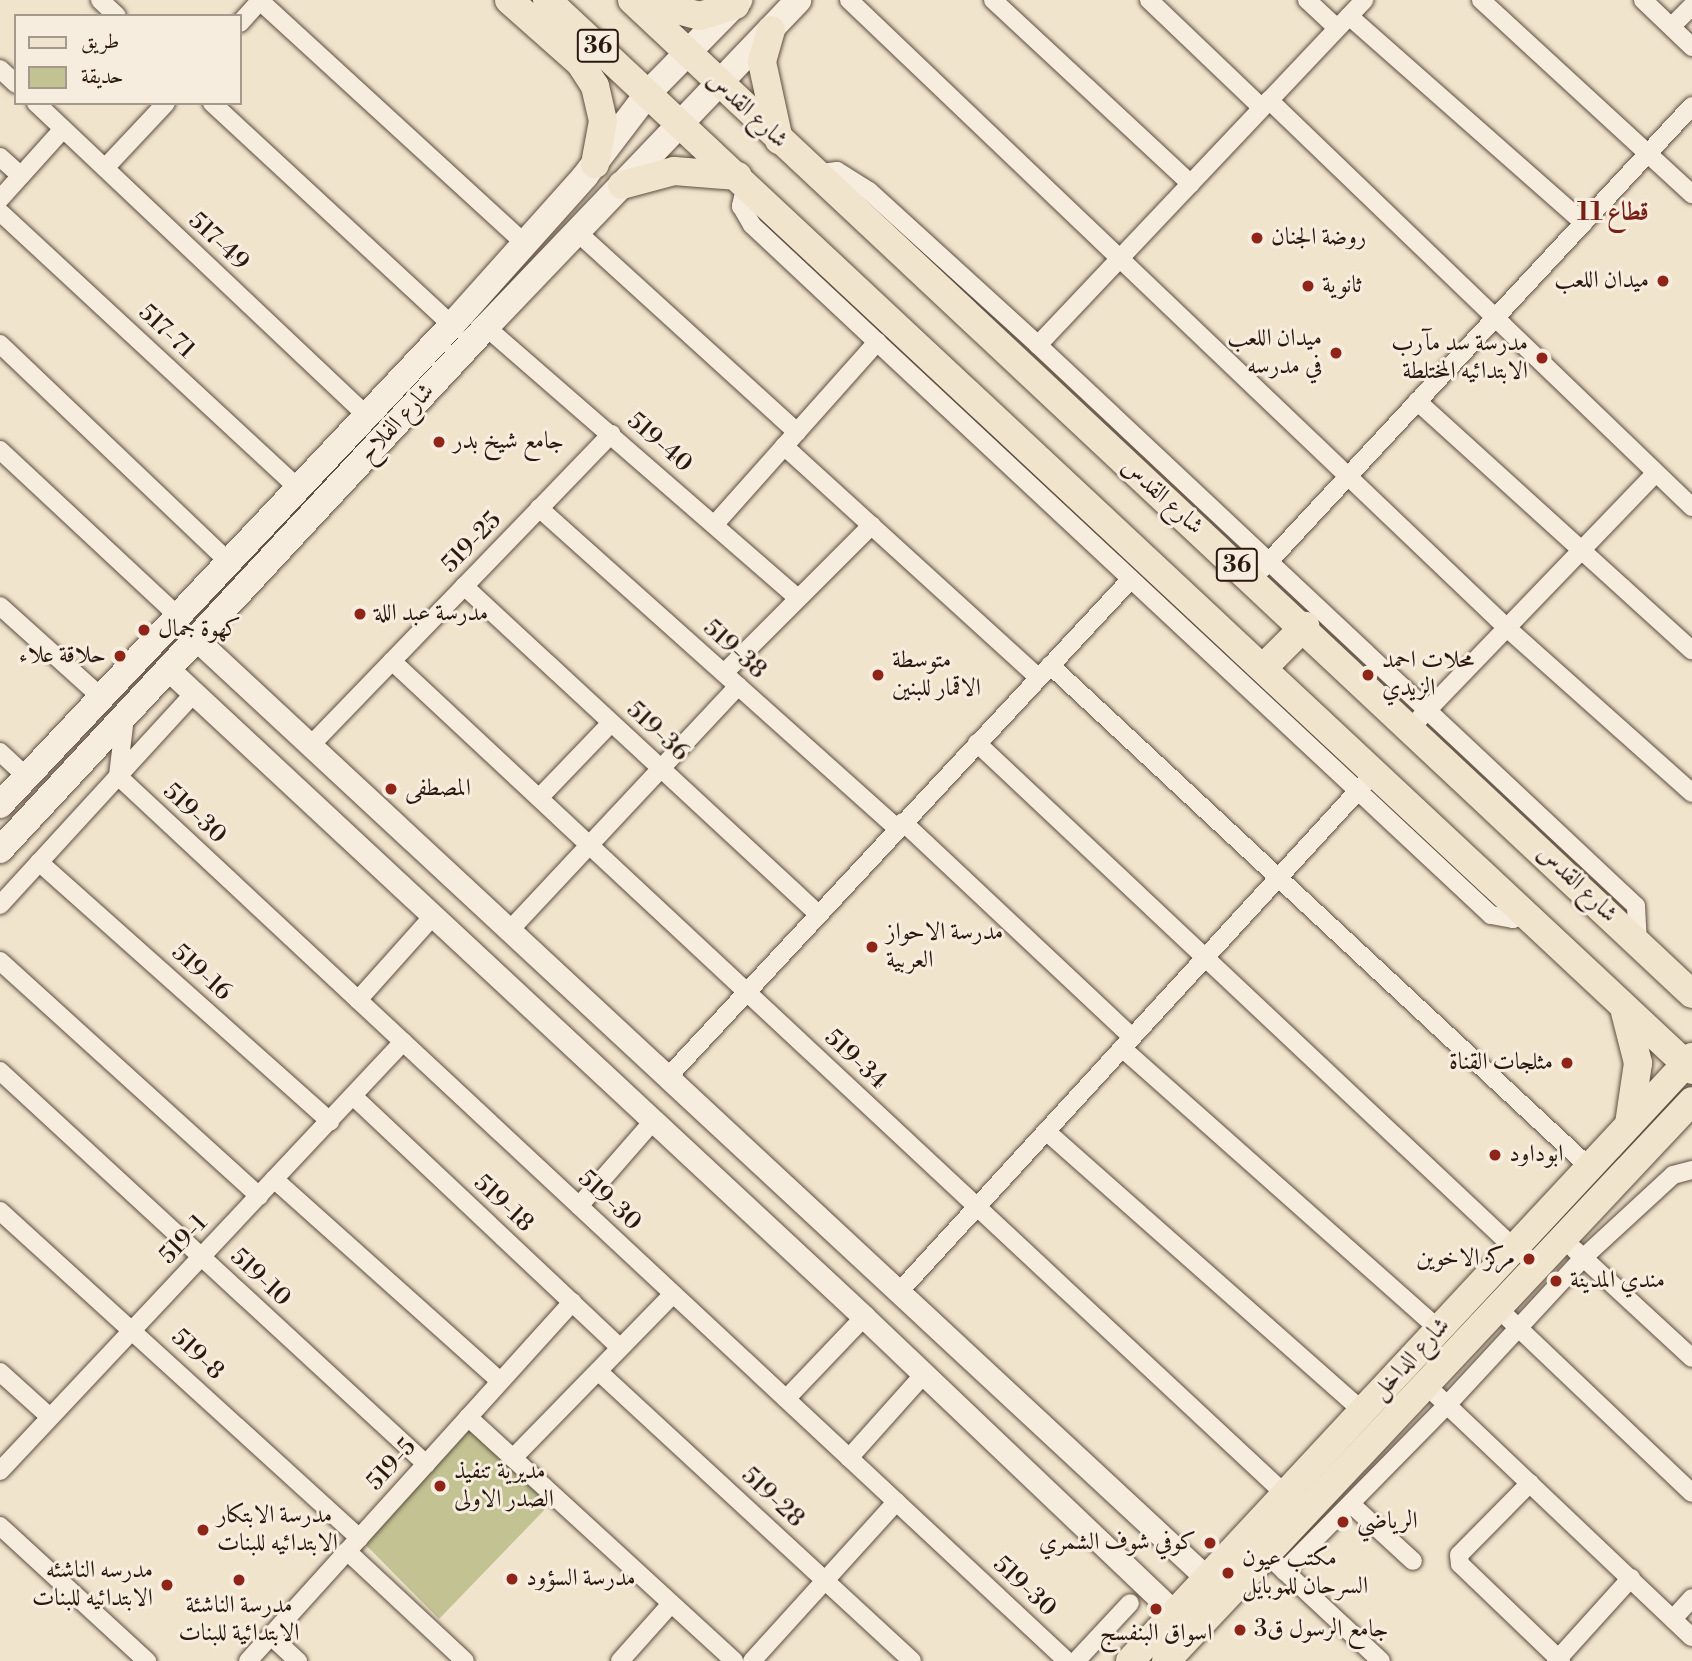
<!DOCTYPE html>
<html>
<head>
<meta charset="utf-8">
<style>
  body { margin:0 }
  #map { position:relative; width:1692px; height:1661px; overflow:hidden; background:#f1e4cc; font-family:"Libre Bodoni",Amiri,serif }
  div>[style] { position:absolute }
  [style*='--x'] { left:calc(var(--x)*1px); top:calc(var(--y)*1px); width:calc(var(--w)*1px); rotate:calc(var(--a)*1deg) }
  .green>* { inset:0; background:#c2c292 }
  .roads { filter:drop-shadow(0 0 2px #5c4c40) drop-shadow(0 0 2px #5c4c40) }
  .minor>* { height:18px; margin:-9px; padding:0 9px; transform-origin:9px; border-radius:9px; background:#f6edde }
  .tertiary>* { height:23px; margin:-11.5px; padding:0 11.5px; transform-origin:11.5px; border-radius:11.5px; background:#f6edde }
  .secondary>* { height:26px; margin:-13px; padding:0 13px; transform-origin:13px; border-radius:13px; background:#f6edde }
  .primary>* { height:28px; margin:-14px; padding:0 14px; transform-origin:14px; border-radius:14px; background:#f1e4cc }
  .dots>* { width:19px; height:19px; translate:-50% -50%; box-sizing:border-box; border:4px solid #f6edde; border-radius:50% }
  span { translate:-50% -50%; white-space:nowrap; text-align:center; line-height:1.15; -webkit-text-stroke:6px #f6edde; paint-order:stroke }
  .shield-label span { padding:2px 5px; background:#f6edde; border:2px solid; border-radius:5px; -webkit-text-stroke-width:0 }
  .shield-label { font-size:23px; color:#2b1911; font-weight:700 }
  .street-label { font-size:24px; color:#2b1911 }
  .poi-label { font-size:24px; color:#2b1911 }
  .left { translate:0 -50%; text-align:left }
  .right { translate:-100% -50%; text-align:right }
  .neighbourhood-label { font-size:26px; color:#7a1f14; font-weight:700 }
  .legend { position:absolute; left:14px; top:14px; width:228px; height:91px; box-sizing:border-box; background:#f6edde; border:2px solid #a5988c; margin:0; padding:9px 12px; list-style:none; font-size:21px; color:#2b1911 }
  .legend li { display:flex; align-items:center; gap:14px; height:35px }
  .legend b { width:35px; border:2px solid #a5988c }
</style>
</head>
<body>
<div id="map">
  <div class="green">
    <div style="clip-path:polygon(468px 1417px,555px 1499px,439px 1619px,359px 1538px)"></div>
  </div>
  <div class="roads">
    <div class="minor">
      <div style="--x:100;--y:0;--w:23;--a:43"></div>
      <div style="--x:259;--y:0;--w:361;--a:42.5"></div>
      <div style="--x:849;--y:0;--w:910;--a:43.66"></div>
      <div style="--x:1507;--y:628;--w:248;--a:41.7"></div>
      <div style="--x:993;--y:0;--w:270;--a:42.9"></div>
      <div style="--x:1149;--y:0;--w:156;--a:43.7"></div>
      <div style="--x:1307;--y:0;--w:41;--a:43"></div>
      <div style="--x:1481;--y:0;--w:287;--a:42.6"></div>
      <div style="--x:1643;--y:0;--w:68;--a:43.8"></div>
      <div style="--x:1349;--y:16;--w:313;--a:41.4"></div>
      <div style="--x:240;--y:23;--w:31;--a:-48"></div>
      <div style="--x:1672;--y:26;--w:28;--a:-45"></div>
      <div style="--x:0;--y:69;--w:22;--a:43"></div>
      <div style="--x:1269;--y:100;--w:587;--a:43.9"></div>
      <div style="--x:36;--y:103;--w:456;--a:43.4"></div>
      <div style="--x:212;--y:103;--w:327;--a:42.8"></div>
      <div style="--x:0;--y:157;--w:28;--a:42"></div>
      <div style="--x:105;--y:168;--w:89;--a:-46.8"></div>
      <div style="--x:815;--y:174;--w:22;--a:-8"></div>
      <div style="--x:837;--y:171;--w:38;--a:32"></div>
      <div style="--x:869;--y:191;--w:229;--a:42.3"></div>
      <div style="--x:1038;--y:345;--w:820;--a:43.17"></div>
      <div style="--x:1636;--y:906;--w:36;--a:87"></div>
      <div style="--x:746;--y:184;--w:23;--a:103"></div>
      <div style="--x:741;--y:206;--w:22;--a:60"></div>
      <div style="--x:752;--y:225;--w:171;--a:43.1"></div>
      <div style="--x:877;--y:342;--w:840;--a:43.02"></div>
      <div style="--x:1491;--y:915;--w:22;--a:10"></div>
      <div style="--x:1513;--y:919;--w:14;--a:-25"></div>
      <div style="--x:0;--y:199;--w:94;--a:-48"></div>
      <div style="--x:0;--y:212;--w:406;--a:42.8"></div>
      <div style="--x:576;--y:231;--w:299;--a:42.3"></div>
      <div style="--x:486;--y:327;--w:413;--a:41"></div>
      <div style="--x:0;--y:344;--w:316;--a:43.6"></div>
      <div style="--x:1038;--y:345;--w:475;--a:-46.6"></div>
      <div style="--x:1417;--y:401;--w:371;--a:42.2"></div>
      <div style="--x:784;--y:446;--w:343;--a:42.3"></div>
      <div style="--x:0;--y:450;--w:243;--a:43"></div>
      <div style="--x:539;--y:508;--w:480;--a:41.8"></div>
      <div style="--x:715;--y:524;--w:244;--a:-48.3"></div>
      <div style="--x:1262;--y:569;--w:632;--a:-47.12"></div>
      <div style="--x:464;--y:586;--w:481;--a:42.8"></div>
      <div style="--x:0;--y:606;--w:137;--a:42"></div>
      <div style="--x:392;--y:661;--w:1221;--a:43.01"></div>
      <div style="--x:1050;--y:665;--w:737;--a:42.96"></div>
      <div style="--x:724;--y:673;--w:209;--a:-45"></div>
      <div style="--x:125;--y:717;--w:59;--a:96.8"></div>
      <div style="--x:118;--y:776;--w:1298;--a:43"></div>
      <div style="--x:1419;--y:719;--w:340;--a:-46.1"></div>
      <div style="--x:977;--y:743;--w:737;--a:43.24"></div>
      <div style="--x:310;--y:746;--w:434;--a:-46"></div>
      <div style="--x:0;--y:752;--w:37;--a:43"></div>
      <div style="--x:539;--y:798;--w:104;--a:-46.2"></div>
      <div style="--x:903;--y:822;--w:314;--a:43.2"></div>
      <div style="--x:39;--y:862;--w:390;--a:41.7"></div>
      <div style="--x:0;--y:905;--w:287;--a:-47.5"></div>
      <div style="--x:508;--y:932;--w:337;--a:-46.9"></div>
      <div style="--x:0;--y:961;--w:350;--a:42.2"></div>
      <div style="--x:358;--y:1000;--w:114;--a:-48.2"></div>
      <div style="--x:1122;--y:1048;--w:423;--a:41.6"></div>
      <div style="--x:0;--y:1071;--w:580;--a:42.69"></div>
      <div style="--x:667;--y:1078;--w:681;--a:-47.08"></div>
      <div style="--x:353;--y:1096;--w:367;--a:43.3"></div>
      <div style="--x:1046;--y:1131;--w:423;--a:41.5"></div>
      <div style="--x:274;--y:1179;--w:303;--a:41.8"></div>
      <div style="--x:579;--y:1206;--w:114;--a:-48.9"></div>
      <div style="--x:0;--y:1211;--w:486;--a:42.3"></div>
      <div style="--x:1575;--y:1250;--w:159;--a:42.7"></div>
      <div style="--x:898;--y:1293;--w:693;--a:-47.51"></div>
      <div style="--x:1507;--y:1317;--w:255;--a:43.6"></div>
      <div style="--x:598;--y:1371;--w:427;--a:42.7"></div>
      <div style="--x:0;--y:1372;--w:67;--a:42"></div>
      <div style="--x:1426;--y:1385;--w:366;--a:43.5"></div>
      <div style="--x:786;--y:1399;--w:113;--a:-46.4"></div>
      <div style="--x:468;--y:1417;--w:361;--a:42.5"></div>
      <div style="--x:513;--y:1458;--w:229;--a:-45.7"></div>
      <div style="--x:849;--y:1458;--w:113;--a:-48.2"></div>
      <div style="--x:0;--y:1471;--w:589;--a:-46.79"></div>
      <div style="--x:1530;--y:1483;--w:101;--a:134.6"></div>
      <div style="--x:1459;--y:1555;--w:9;--a:84"></div>
      <div style="--x:1460;--y:1564;--w:140;--a:43.8"></div>
      <div style="--x:1351;--y:1504;--w:84;--a:42.6"></div>
      <div style="--x:0;--y:1526;--w:200;--a:42.6"></div>
      <div style="--x:347;--y:1551;--w:161;--a:43"></div>
      <div style="--x:1277;--y:1564;--w:142;--a:43"></div>
      <div style="--x:1284;--y:1571;--w:233;--a:-45.5"></div>
      <div style="--x:1447;--y:1405;--w:200;--a:-47.2"></div>
      <div style="--x:1583;--y:1258;--w:122;--a:-42.7"></div>
      <div style="--x:1673;--y:1175;--w:20;--a:-15"></div>
      <div style="--x:1673;--y:1619;--w:28;--a:-48"></div>
      <div style="--x:271;--y:1636;--w:37;--a:43"></div>
      <div style="--x:248;--y:1661;--w:484;--a:-47.9"></div>
      <div style="--x:620;--y:1661;--w:76;--a:-48.2"></div>
      <div style="--x:752;--y:1661;--w:215;--a:-47.8"></div>
      <div style="--x:1076;--y:1661;--w:79;--a:-47"></div>
      <div style="--x:1556;--y:1661;--w:112;--a:-47.9"></div>
    </div>
    <div class="tertiary">
      <div style="--x:196;--y:639;--w:1380;--a:42.89"></div>
      <div style="--x:168;--y:669;--w:951;--a:42.95"></div>
      <div style="--x:864;--y:1317;--w:429;--a:43.6"></div>
    </div>
    <div class="secondary">
      <div style="--x:0;--y:805;--w:659;--a:-46.72"></div>
      <div style="--x:452;--y:325;--w:200;--a:-48.2"></div>
      <div style="--x:585;--y:176;--w:106;--a:-52.7"></div>
      <div style="--x:649;--y:92;--w:129;--a:-45.6"></div>
      <div style="--x:0;--y:850;--w:714;--a:-47.1"></div>
      <div style="--x:486;--y:327;--w:452;--a:-46.3"></div>
    </div>
    <div class="primary">
      <div style="--x:509;--y:0;--w:95;--a:41.6"></div>
      <div style="--x:580;--y:63;--w:27;--a:57"></div>
      <div style="--x:595;--y:86;--w:36;--a:77"></div>
      <div style="--x:603;--y:121;--w:44;--a:100.5"></div>
      <div style="--x:547;--y:0;--w:1567;--a:43.06"></div>
      <div style="--x:632;--y:0;--w:1453;--a:43.16"></div>
      <div style="--x:640;--y:0;--w:62;--a:14.9"></div>
      <div style="--x:700;--y:16;--w:37;--a:-17"></div>
      <div style="--x:771;--y:30;--w:33;--a:106"></div>
      <div style="--x:762;--y:62;--w:80;--a:77.7"></div>
      <div style="--x:622;--y:185;--w:54;--a:-15.1"></div>
      <div style="--x:674;--y:171;--w:64;--a:4.5"></div>
      <div style="--x:1265;--y:666;--w:57;--a:-45"></div>
      <div style="--x:1624;--y:1008;--w:57;--a:75.7"></div>
      <div style="--x:1638;--y:1063;--w:62;--a:98.4"></div>
      <div style="--x:1130;--y:1661;--w:825;--a:-47.06"></div>
      <div style="--x:1166;--y:1661;--w:768;--a:-46.79"></div>
    </div>
  </div>
  <div class="dots">
    <div style="left:1257px;top:238px;background:#8f2418"></div>
    <div style="left:1663px;top:281px;background:#8f2418"></div>
    <div style="left:1308px;top:286px;background:#8f2418"></div>
    <div style="left:1336px;top:353px;background:#8f2418"></div>
    <div style="left:1542px;top:358px;background:#8f2418"></div>
    <div style="left:439px;top:442px;background:#8f2418"></div>
    <div style="left:360px;top:614px;background:#8f2418"></div>
    <div style="left:144px;top:630px;background:#8f2418"></div>
    <div style="left:120px;top:656px;background:#8f2418"></div>
    <div style="left:878px;top:675px;background:#8f2418"></div>
    <div style="left:1368px;top:675px;background:#8f2418"></div>
    <div style="left:391px;top:789px;background:#8f2418"></div>
    <div style="left:872px;top:947px;background:#8f2418"></div>
    <div style="left:1567px;top:1063px;background:#8f2418"></div>
    <div style="left:1495px;top:1155px;background:#8f2418"></div>
    <div style="left:1529px;top:1259px;background:#8f2418"></div>
    <div style="left:1556px;top:1281px;background:#8f2418"></div>
    <div style="left:440px;top:1486px;background:#8f2418"></div>
    <div style="left:1343px;top:1522px;background:#8f2418"></div>
    <div style="left:203px;top:1530px;background:#8f2418"></div>
    <div style="left:1210px;top:1543px;background:#8f2418"></div>
    <div style="left:1228px;top:1573px;background:#8f2418"></div>
    <div style="left:512px;top:1579px;background:#8f2418"></div>
    <div style="left:239px;top:1580px;background:#8f2418"></div>
    <div style="left:167px;top:1585px;background:#8f2418"></div>
    <div style="left:1156px;top:1609px;background:#8f2418"></div>
    <div style="left:1240px;top:1630px;background:#8f2418"></div>
  </div>
  <div class="shield-label">
    <span style="left:598px;top:46px">36</span>
    <span style="left:1237px;top:565px">36</span>
  </div>
  <div class="street-label">
    <span style="left:747px;top:110px;rotate:43deg">شارع القدس</span>
    <span style="left:218px;top:242px;rotate:43deg">517-49</span>
    <span style="left:166px;top:332px;rotate:43deg">517-71</span>
    <span style="left:397px;top:423px;rotate:-47deg">شارع الفلاح</span>
    <span style="left:659px;top:443px;rotate:41deg">519-40</span>
    <span style="left:1162px;top:497px;rotate:42deg">شارع القدس</span>
    <span style="left:472px;top:543px;rotate:-46deg">519-25</span>
    <span style="left:734px;top:650px;rotate:42deg">519-38</span>
    <span style="left:657px;top:732px;rotate:43deg">519-36</span>
    <span style="left:194px;top:814px;rotate:43deg">519-30</span>
    <span style="left:1577px;top:884px;rotate:44deg">شارع القدس</span>
    <span style="left:201px;top:973px;rotate:42deg">519-16</span>
    <span style="left:855px;top:1060px;rotate:43deg">519-34</span>
    <span style="left:609px;top:1201px;rotate:43deg">519-30</span>
    <span style="left:503px;top:1204px;rotate:43deg">519-18</span>
    <span style="left:184px;top:1240px;rotate:-47deg">519-1</span>
    <span style="left:260px;top:1278px;rotate:43deg">519-10</span>
    <span style="left:197px;top:1355px;rotate:43deg">519-8</span>
    <span style="left:1411px;top:1359px;rotate:-47deg">شارع الداخل</span>
    <span style="left:392px;top:1465px;rotate:-48deg">519-5</span>
    <span style="left:772px;top:1498px;rotate:43deg">519-28</span>
    <span style="left:1024px;top:1587px;rotate:43deg">519-30</span>
  </div>
  <div class="poi-label">
    <span class="left" style="left:1271px;top:238px">روضة الجنان</span>
    <span class="right" style="left:1649px;top:281px">ميدان اللعب</span>
    <span class="left" style="left:1322px;top:286px">ثانوية</span>
    <span class="right" style="left:1322px;top:353px">ميدان اللعب<br>في مدرسه</span>
    <span class="right" style="left:1528px;top:358px">مدرسة سد مآرب<br>الابتدائيه المختلطة</span>
    <span class="left" style="left:453px;top:442px">جامع شيخ بدر</span>
    <span class="left" style="left:374px;top:614px">مدرسة عبد اللة</span>
    <span class="left" style="left:158px;top:630px">كهوة جمال</span>
    <span class="right" style="left:106px;top:656px">حلاقة علاء</span>
    <span class="left" style="left:892px;top:675px">متوسطة<br>الاقمار للبنين</span>
    <span class="left" style="left:1382px;top:675px">محلات احمد<br>الزيدي</span>
    <span class="left" style="left:405px;top:789px">المصطفى</span>
    <span class="left" style="left:886px;top:947px">مدرسة الاحواز<br>العربية</span>
    <span class="right" style="left:1553px;top:1063px">مثلجات القناة</span>
    <span class="left" style="left:1509px;top:1155px">ابوداود</span>
    <span class="right" style="left:1515px;top:1259px">مركز الاخوين</span>
    <span class="left" style="left:1570px;top:1281px">مندي المدينة</span>
    <span class="left" style="left:454px;top:1486px">مديرية تنفيذ<br>الصدر الاولى</span>
    <span class="left" style="left:217px;top:1530px">مدرسة الابتكار<br>الابتدائيه للبنات</span>
    <span class="left" style="left:1357px;top:1522px">الرياضي</span>
    <span class="right" style="left:1196px;top:1543px">كوفي شوف الشمري</span>
    <span class="left" style="left:1242px;top:1573px">مكتب عيون<br>السرحان للموبايل</span>
    <span class="right" style="left:153px;top:1585px">مدرسه الناشئه<br>الابتدائيه للبنات</span>
    <span class="left" style="left:526px;top:1579px">مدرسة السؤود</span>
    <span style="left:239px;top:1620px">مدرسة الناشئة<br>الابتدائية للبنات</span>
    <span class="left" style="left:1254px;top:1630px">جامع الرسول ق3</span>
    <span style="left:1156px;top:1634px">اسواق البنفسج</span>
  </div>
  <div class="neighbourhood-label">
    <span style="left:1613px;top:213px">قطاع 11</span>
  </div>
  <ul class="legend">
  <li><b style="height:9px;background:#f1e4cc"></b>طريق</li>
  <li><b style="height:19px;background:#c2c292"></b>حديقة</li>
  </ul>
</div>
</body>
</html>
